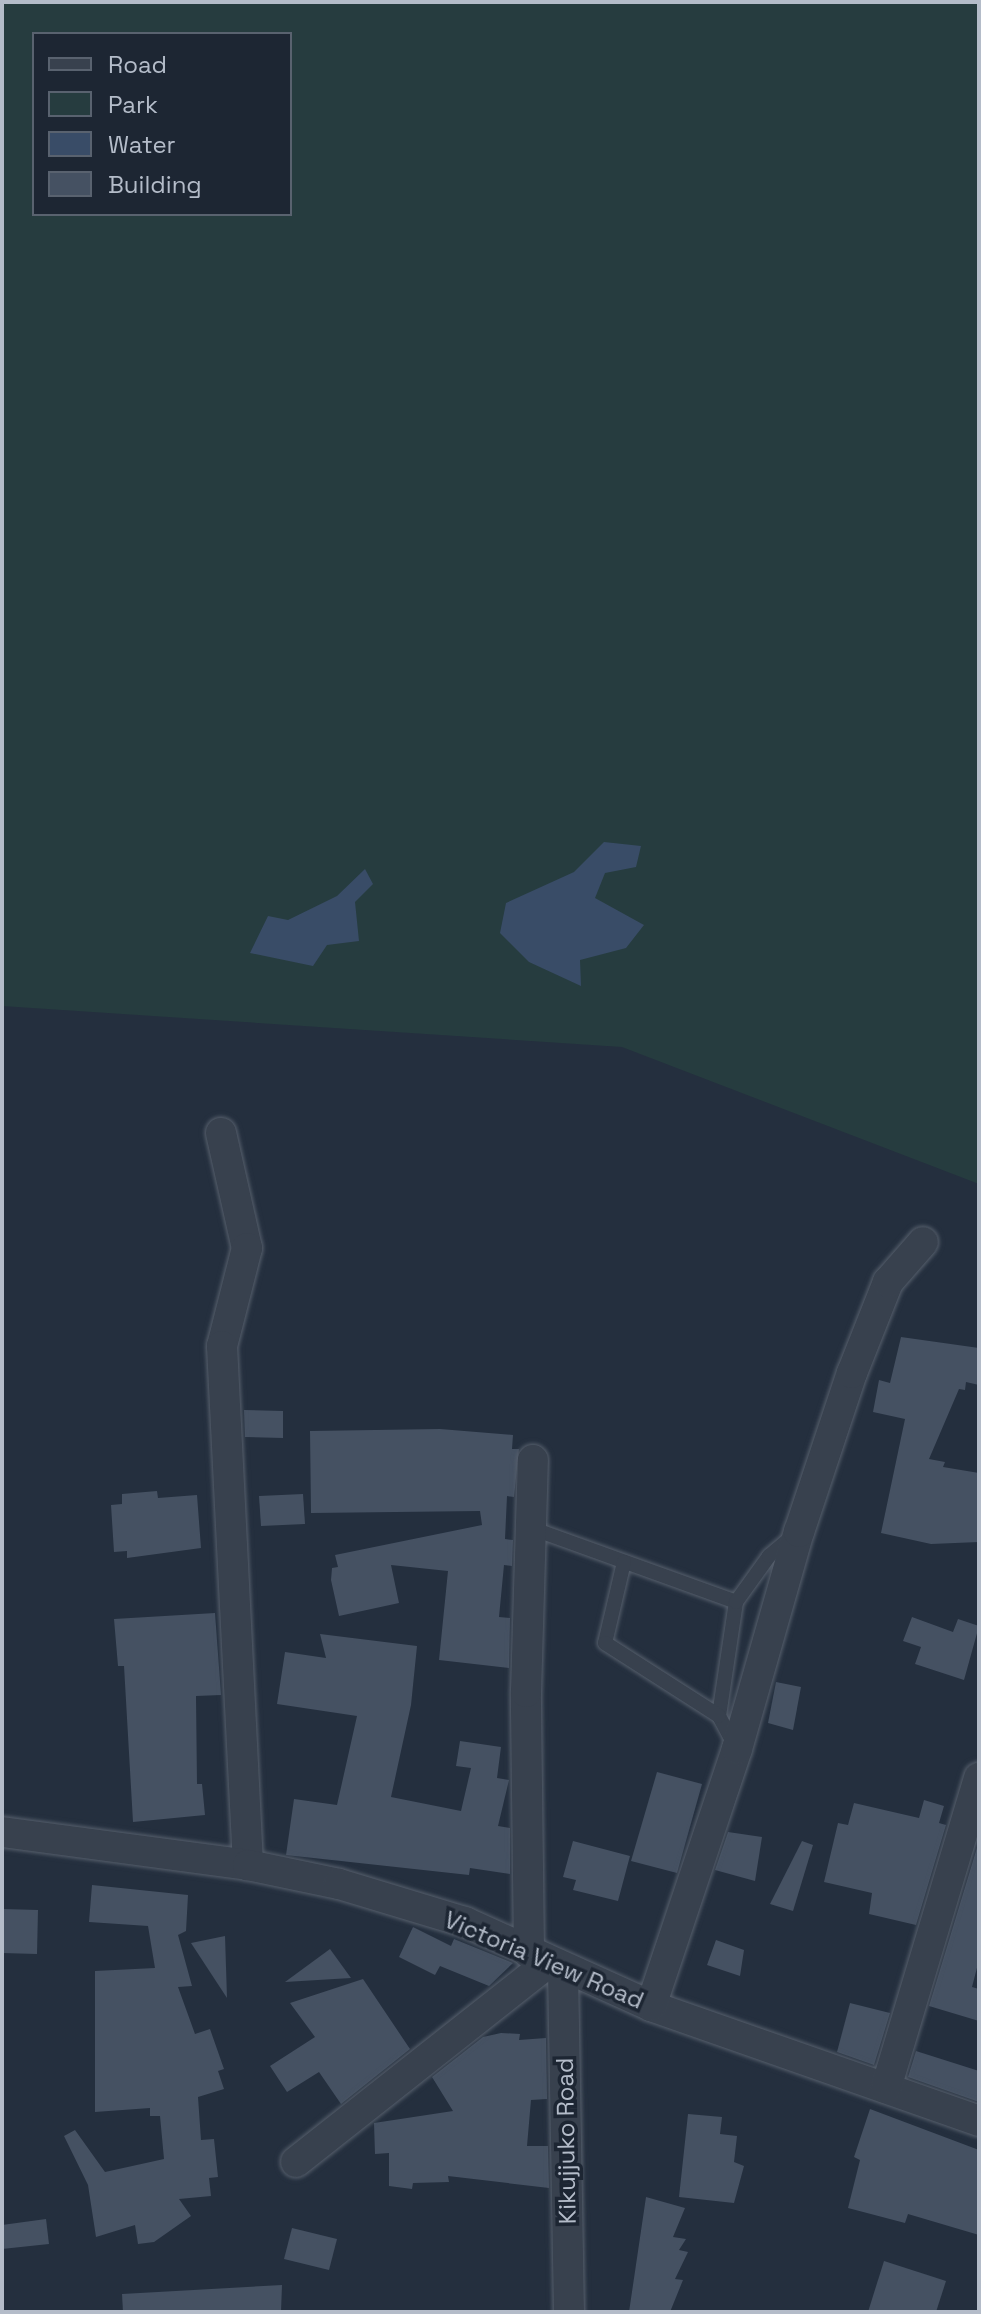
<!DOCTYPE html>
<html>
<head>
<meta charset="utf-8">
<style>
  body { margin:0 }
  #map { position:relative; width:981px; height:2314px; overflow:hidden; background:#242f3e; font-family:"Space Grotesk",sans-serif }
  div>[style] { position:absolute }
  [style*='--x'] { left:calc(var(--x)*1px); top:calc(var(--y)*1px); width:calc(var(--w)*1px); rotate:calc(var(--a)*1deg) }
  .green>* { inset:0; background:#263c3f }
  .water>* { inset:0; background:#394c67 }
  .building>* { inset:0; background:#455162 }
  .roads { filter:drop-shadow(0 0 2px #565f6c) drop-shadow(0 0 2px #565f6c) }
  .lane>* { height:14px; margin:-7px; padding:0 7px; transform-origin:7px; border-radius:7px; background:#38414e }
  .street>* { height:30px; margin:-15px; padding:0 15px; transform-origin:15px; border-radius:15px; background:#38414e }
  span { translate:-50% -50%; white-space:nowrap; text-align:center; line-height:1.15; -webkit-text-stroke:7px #1d2633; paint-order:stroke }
  .street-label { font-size:24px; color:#b4bcc9 }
  .frame { position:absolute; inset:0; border:4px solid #b4bcc9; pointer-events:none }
  .legend { position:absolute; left:32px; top:32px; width:260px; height:184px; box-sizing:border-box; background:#1d2633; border:2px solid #59626f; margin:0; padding:10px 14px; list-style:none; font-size:24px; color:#b4bcc9 }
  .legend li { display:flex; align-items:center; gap:16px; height:40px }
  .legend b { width:40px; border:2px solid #59626f }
</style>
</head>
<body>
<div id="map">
  <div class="green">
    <div style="clip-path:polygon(evenodd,2px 2px,979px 2px,979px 1184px,622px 1047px,2px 1006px,2px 2px,34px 34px,290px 34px,290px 214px,34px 214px,34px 34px)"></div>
  </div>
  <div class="water">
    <div style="clip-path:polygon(604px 842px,641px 846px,636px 867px,605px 873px,595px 898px,644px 925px,626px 948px,580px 960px,581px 986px,529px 962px,500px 933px,506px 903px,574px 872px)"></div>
    <div style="clip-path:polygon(365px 869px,373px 884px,355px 902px,359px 941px,327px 945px,313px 966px,250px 953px,268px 916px,288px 920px,337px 896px)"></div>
  </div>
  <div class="building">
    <div style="clip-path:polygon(901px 1337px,979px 1348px,979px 1385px,966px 1382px,965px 1390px,959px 1389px,929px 1459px,945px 1462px,943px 1467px,979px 1473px,979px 1542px,931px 1544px,881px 1533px,905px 1419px,873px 1412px,879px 1380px,890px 1383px)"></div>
    <div style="clip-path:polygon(244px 1410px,283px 1411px,283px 1438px,245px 1437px)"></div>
    <div style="clip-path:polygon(440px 1429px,513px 1435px,512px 1449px,519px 1449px,514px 1497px,507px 1496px,505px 1539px,513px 1540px,512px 1566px,504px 1565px,499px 1617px,510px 1618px,509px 1668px,439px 1660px,448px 1571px,391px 1565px,399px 1603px,339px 1616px,331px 1580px,332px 1568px,338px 1567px,335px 1555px,482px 1525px,480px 1511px,311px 1513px,310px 1431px)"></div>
    <div style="clip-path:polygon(157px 1491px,158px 1498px,197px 1495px,201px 1548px,127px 1558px,127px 1551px,114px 1552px,111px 1505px,122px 1504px,122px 1494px)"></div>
    <div style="clip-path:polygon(303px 1494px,305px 1524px,261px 1526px,259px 1496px)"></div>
    <div style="clip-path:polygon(215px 1613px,221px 1695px,196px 1696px,197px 1784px,202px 1784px,205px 1815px,133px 1822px,124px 1666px,118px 1666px,114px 1619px)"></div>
    <div style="clip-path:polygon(912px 1617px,953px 1632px,958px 1619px,979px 1626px,964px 1680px,915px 1664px,921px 1647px,903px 1641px)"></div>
    <div style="clip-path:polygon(320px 1634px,417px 1646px,411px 1705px,391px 1797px,461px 1811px,471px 1768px,456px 1766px,460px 1741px,501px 1747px,497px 1778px,509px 1780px,498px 1826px,510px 1828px,510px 1874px,470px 1868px,469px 1875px,286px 1855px,294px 1799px,337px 1805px,357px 1716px,277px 1704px,285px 1652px,326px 1658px)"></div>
    <div style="clip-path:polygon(776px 1682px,801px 1687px,793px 1730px,768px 1723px)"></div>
    <div style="clip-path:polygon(657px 1772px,702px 1784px,677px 1873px,631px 1861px)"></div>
    <div style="clip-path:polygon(924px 1800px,944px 1806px,939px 1823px,946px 1825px,916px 1925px,869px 1914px,872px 1893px,824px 1882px,838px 1823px,848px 1825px,854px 1803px,919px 1818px)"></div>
    <div style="clip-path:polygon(728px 1832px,762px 1837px,755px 1881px,715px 1870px)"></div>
    <div style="clip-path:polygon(573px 1841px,630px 1856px,618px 1901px,573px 1890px,576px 1880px,563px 1877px)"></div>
    <div style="clip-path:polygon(802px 1841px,813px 1845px,793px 1911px,770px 1904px)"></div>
    <div style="clip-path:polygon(979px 1841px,979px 1960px,972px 1987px,979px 1989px,979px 2021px,929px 2006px)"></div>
    <div style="clip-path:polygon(92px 1885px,188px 1895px,186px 1931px,178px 1935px,192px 1986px,178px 1987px,195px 2034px,210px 2029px,224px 2069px,218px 2071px,224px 2089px,198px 2097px,201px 2140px,214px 2139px,218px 2177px,209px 2178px,211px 2196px,179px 2199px,191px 2216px,154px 2242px,138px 2244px,135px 2225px,96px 2237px,88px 2185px,64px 2136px,75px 2130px,105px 2172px,164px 2159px,160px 2116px,150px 2116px,150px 2108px,95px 2112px,95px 1971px,155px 1968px,148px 1926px,89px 1922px)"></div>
    <div style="clip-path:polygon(3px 1909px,38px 1910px,37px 1954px,2px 1953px)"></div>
    <div style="clip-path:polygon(413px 1927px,451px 1946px,454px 1939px,513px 1963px,489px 1986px,440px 1966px,435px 1975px,399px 1957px)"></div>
    <div style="clip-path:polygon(225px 1936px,227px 1998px,191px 1943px)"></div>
    <div style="clip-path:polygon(716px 1940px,744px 1950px,740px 1976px,707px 1965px)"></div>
    <div style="clip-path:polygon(330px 1949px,351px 1978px,285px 1982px)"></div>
    <div style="clip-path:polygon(363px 1979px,410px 2049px,341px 2104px,319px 2072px,287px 2092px,270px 2066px,315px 2037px,290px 2003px)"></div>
    <div style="clip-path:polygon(850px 2003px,890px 2013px,874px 2065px,837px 2052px)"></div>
    <div style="clip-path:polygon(501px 2033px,520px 2034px,519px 2040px,546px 2038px,547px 2099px,531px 2100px,527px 2146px,548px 2146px,549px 2188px,448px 2176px,449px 2182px,413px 2183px,412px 2189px,389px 2186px,389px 2153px,375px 2154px,374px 2123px,453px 2111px,432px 2077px,483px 2037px)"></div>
    <div style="clip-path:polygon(916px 2051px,979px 2071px,979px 2102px,908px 2077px)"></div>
    <div style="clip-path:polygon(870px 2109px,979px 2150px,979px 2235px,908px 2214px,905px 2223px,848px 2208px,860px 2160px,854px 2157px)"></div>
    <div style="clip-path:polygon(688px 2114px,722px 2117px,720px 2134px,737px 2136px,734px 2162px,744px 2166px,734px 2203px,679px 2197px)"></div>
    <div style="clip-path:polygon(646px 2197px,685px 2208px,673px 2237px,686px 2239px,679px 2250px,688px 2252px,675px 2279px,683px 2280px,670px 2312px,629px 2312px)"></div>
    <div style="clip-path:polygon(46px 2219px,49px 2244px,2px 2249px,2px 2225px)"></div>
    <div style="clip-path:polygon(292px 2228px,337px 2239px,329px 2270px,284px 2259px)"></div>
    <div style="clip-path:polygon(884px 2261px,946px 2281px,936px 2312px,868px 2312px)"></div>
    <div style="clip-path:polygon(282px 2285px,281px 2312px,123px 2312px,122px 2294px)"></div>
  </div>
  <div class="roads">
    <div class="lane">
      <div style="--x:531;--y:1528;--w:218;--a:19.8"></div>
      <div style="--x:736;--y:1602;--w:115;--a:98.5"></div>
      <div style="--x:719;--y:1716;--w:34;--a:62"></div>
      <div style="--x:624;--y:1562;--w:83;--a:103.2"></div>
      <div style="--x:605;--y:1643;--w:135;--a:32.6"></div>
      <div style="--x:736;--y:1602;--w:57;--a:-54.3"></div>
      <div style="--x:769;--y:1556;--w:34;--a:-40"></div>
    </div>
    <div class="street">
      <div style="--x:221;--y:1133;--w:118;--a:77.3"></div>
      <div style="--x:247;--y:1248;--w:101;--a:104.3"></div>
      <div style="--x:222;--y:1346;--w:520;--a:87.13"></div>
      <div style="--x:2;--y:1832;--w:248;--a:7.6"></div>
      <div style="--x:248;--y:1865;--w:93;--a:11.8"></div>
      <div style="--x:339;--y:1884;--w:132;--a:16.8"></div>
      <div style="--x:465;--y:1922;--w:204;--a:24.3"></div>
      <div style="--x:651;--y:2006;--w:348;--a:19.3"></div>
      <div style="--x:529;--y:1953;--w:261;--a:-90.7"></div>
      <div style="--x:526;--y:1692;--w:232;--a:-88.3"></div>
      <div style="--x:563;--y:1970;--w:342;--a:89"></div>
      <div style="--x:651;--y:2006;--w:271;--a:-71.5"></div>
      <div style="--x:737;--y:1749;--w:226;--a:-74.1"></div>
      <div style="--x:799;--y:1532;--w:168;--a:-71.6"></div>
      <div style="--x:852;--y:1373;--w:98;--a:-68.4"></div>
      <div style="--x:888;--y:1282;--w:53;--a:-48.8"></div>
      <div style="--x:886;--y:2088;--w:324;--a:-73.3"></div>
      <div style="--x:296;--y:2162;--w:323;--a:-38.3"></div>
    </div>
  </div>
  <div class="street-label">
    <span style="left:544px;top:1960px;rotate:23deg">Victoria View Road</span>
    <span style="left:566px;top:2141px;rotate:-91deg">Kikujjuko Road</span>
  </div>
  <div class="frame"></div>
  <ul class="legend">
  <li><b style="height:10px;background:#38414e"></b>Road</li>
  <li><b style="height:22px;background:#263c3f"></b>Park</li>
  <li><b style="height:22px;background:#394c67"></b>Water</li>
  <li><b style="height:22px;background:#455162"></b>Building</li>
  </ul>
</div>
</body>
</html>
